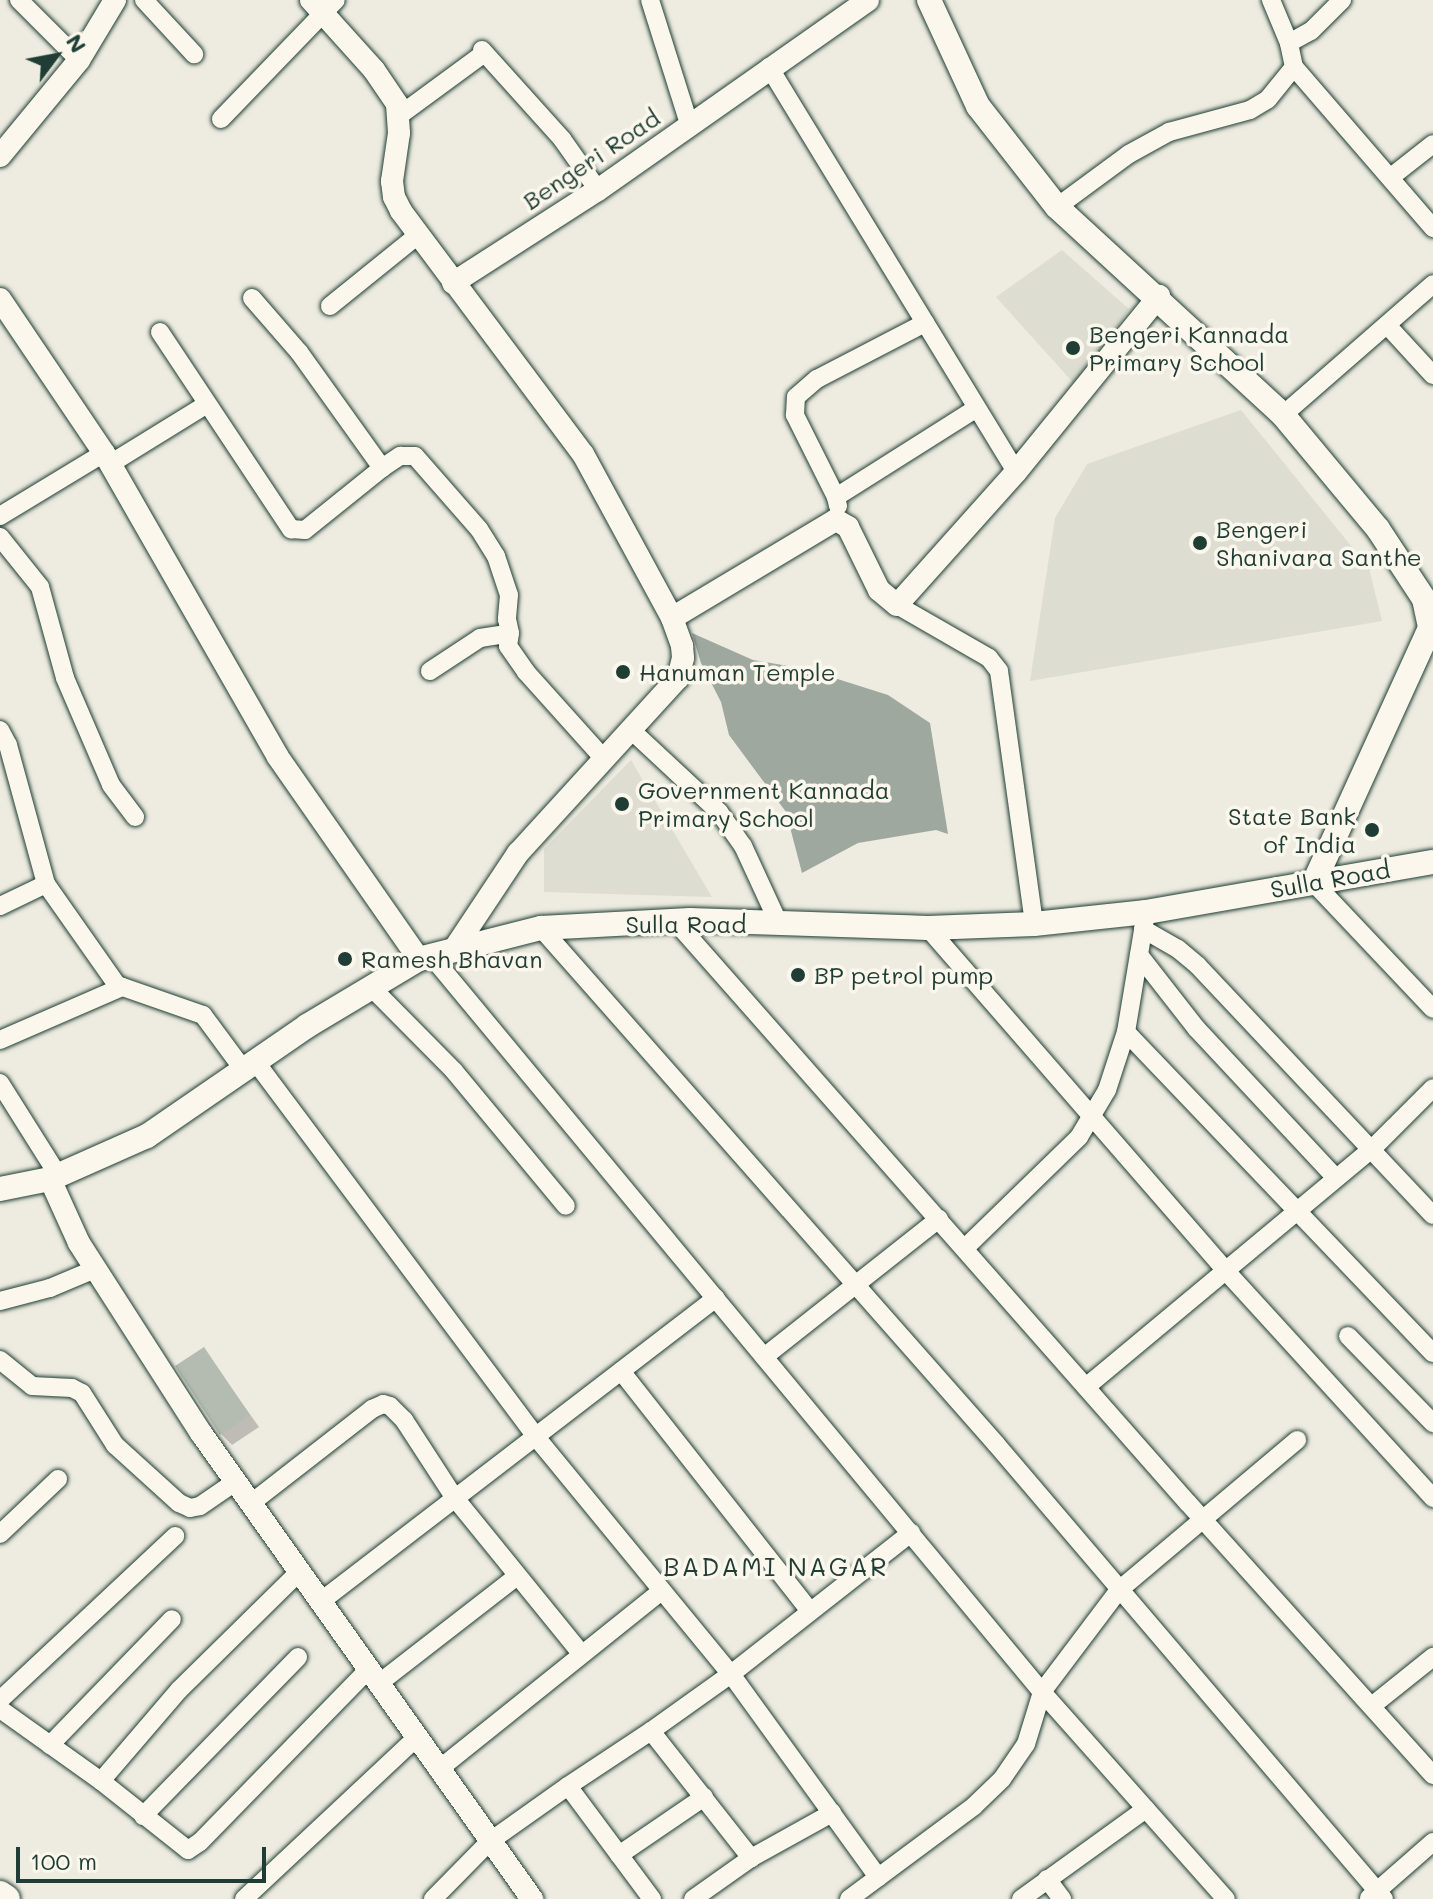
<!DOCTYPE html>
<html>
<head>
<meta charset="utf-8">
<style>
  body { margin:0 }
  #map { position:relative; width:1433px; height:1899px; overflow:hidden; background:#eeece1; font-family:Mali,sans-serif }
  div>[style] { position:absolute }
  [style*='--x'] { left:calc(var(--x)*1px); top:calc(var(--y)*1px); width:calc(var(--w)*1px); rotate:calc(var(--a)*1deg) }
  .built>* { inset:0; background:#ddddd2 }
  .water>* { inset:0; background:#9fa89f }
  .shadow>* { inset:0; background:#0003 }
  .building>* { inset:0; background:#b4bbb0 }
  .roads { filter:drop-shadow(0 0 2px #1f3d34) drop-shadow(0 0 2px #1f3d34) }
  .minor>* { height:18px; margin:-9px; padding:0 9px; transform-origin:9px; border-radius:9px; background:#fbf7ec }
  .tertiary>* { height:22px; margin:-11px; padding:0 11px; transform-origin:11px; border-radius:11px; background:#fbf7ec }
  .secondary>* { height:24px; margin:-12px; padding:0 12px; transform-origin:12px; border-radius:12px; background:#fbf7ec }
  .primary>* { height:28px; margin:-14px; padding:0 14px; transform-origin:14px; border-radius:14px; background:#fbf7ec }
  .dots>* { width:22px; height:22px; translate:-50% -50%; box-sizing:border-box; border:4px solid #fbf7ec; border-radius:50% }
  span { translate:-50% -50%; white-space:nowrap; text-align:center; line-height:1.15; -webkit-text-stroke:7px #fbf7ec; paint-order:stroke }
  .street-label { font-size:24px; color:#1f3d34 }
  .poi-label { font-size:24px; color:#1f3d34 }
  .left { translate:0 -50%; text-align:left }
  .right { translate:-100% -50%; text-align:right }
  .neighbourhood-label { font-size:26px; color:#1f3d34; letter-spacing:2px }
  .north { position:absolute; left:16px; top:16px; width:80px; height:80px; -webkit-text-stroke:6px #fbf7ec; paint-order:stroke; rotate:58deg; font-size:22px; font-weight:700; line-height:32px; text-align:center; color:#1f3d34 }
  .north::after { content:''; display:block; margin:auto; width:28px; height:36px; background:#1f3d34; clip-path:polygon(50% 0,100% 100%,50% 72%,0 100%) }
  .scale { position:absolute; left:16px; top:1847px; width:250px; height:36px; box-sizing:border-box; border:4px solid #1f3d34; border-top:0; padding-left:10px; font-size:24px; line-height:28px; white-space:nowrap; color:#1f3d34; -webkit-text-stroke:6px #fbf7ec; paint-order:stroke }
</style>
</head>
<body>
<div id="map">
  <div class="built">
    <div style="clip-path:polygon(1062px 250px,1129px 309px,1078px 388px,996px 297px)"></div>
    <div style="clip-path:polygon(1241px 410px,1369px 568px,1382px 621px,1030px 681px,1055px 518px,1087px 464px)"></div>
    <div style="clip-path:polygon(631px 760px,712px 897px,544px 892px,544px 849px)"></div>
  </div>
  <div class="water">
    <div style="clip-path:polygon(692px 633px,753px 660px,806px 669px,888px 695px,930px 723px,948px 834px,936px 830px,858px 843px,802px 873px,786px 812px,729px 735px,721px 702px,701px 663px)"></div>
  </div>
  <div class="shadow">
    <div style="clip-path:polygon(204px 1350px,259px 1427px,232px 1445px,221px 1434px)"></div>
  </div>
  <div class="building">
    <div style="clip-path:polygon(204px 1347px,250px 1415px,220px 1435px,175px 1366px)"></div>
  </div>
  <div class="roads">
    <div class="minor">
      <div style="--x:19;--y:0;--w:85;--a:45"></div>
      <div style="--x:144;--y:0;--w:74;--a:47.2"></div>
      <div style="--x:650;--y:0;--w:130;--a:72.5"></div>
      <div style="--x:1289;--y:43;--w:25;--a:-29"></div>
      <div style="--x:1311;--y:31;--w:44;--a:-45"></div>
      <div style="--x:482;--y:50;--w:120;--a:48"></div>
      <div style="--x:562;--y:139;--w:62;--a:54.8"></div>
      <div style="--x:769;--y:67;--w:474;--a:58.6"></div>
      <div style="--x:1294;--y:67;--w:213;--a:49.2"></div>
      <div style="--x:400;--y:115;--w:98;--a:-36.3"></div>
      <div style="--x:221;--y:119;--w:165;--a:-46"></div>
      <div style="--x:1391;--y:177;--w:53;--a:-38.2"></div>
      <div style="--x:1057;--y:207;--w:89;--a:-36.4"></div>
      <div style="--x:1129;--y:154;--w:46;--a:-28.8"></div>
      <div style="--x:1169;--y:132;--w:84;--a:-15.2"></div>
      <div style="--x:1250;--y:110;--w:21;--a:-31"></div>
      <div style="--x:1268;--y:99;--w:41;--a:-50.9"></div>
      <div style="--x:1294;--y:67;--w:25;--a:-102"></div>
      <div style="--x:1289;--y:43;--w:47;--a:-112.7"></div>
      <div style="--x:252;--y:298;--w:72;--a:49"></div>
      <div style="--x:299;--y:352;--w:143;--a:54.4"></div>
      <div style="--x:330;--y:306;--w:113;--a:-38.9"></div>
      <div style="--x:1387;--y:325;--w:68;--a:47.4"></div>
      <div style="--x:160;--y:332;--w:237;--a:56.4"></div>
      <div style="--x:291;--y:529;--w:14;--a:4"></div>
      <div style="--x:305;--y:530;--w:99;--a:-38.8"></div>
      <div style="--x:382;--y:468;--w:22;--a:-34"></div>
      <div style="--x:400;--y:456;--w:15;--a:0"></div>
      <div style="--x:415;--y:456;--w:97;--a:48.8"></div>
      <div style="--x:479;--y:529;--w:32;--a:58"></div>
      <div style="--x:496;--y:556;--w:41;--a:71.6"></div>
      <div style="--x:509;--y:595;--w:24;--a:95"></div>
      <div style="--x:507;--y:619;--w:14;--a:78"></div>
      <div style="--x:1283;--y:415;--w:199;--a:-41.1"></div>
      <div style="--x:110;--y:464;--w:114;--a:-31.7"></div>
      <div style="--x:836;--y:497;--w:92;--a:-116.6"></div>
      <div style="--x:795;--y:415;--w:18;--a:-87"></div>
      <div style="--x:796;--y:397;--w:28;--a:-41"></div>
      <div style="--x:817;--y:379;--w:122;--a:-27.4"></div>
      <div style="--x:838;--y:506;--w:9;--a:-103"></div>
      <div style="--x:836;--y:497;--w:165;--a:-32.3"></div>
      <div style="--x:0;--y:516;--w:122;--a:-31.2"></div>
      <div style="--x:0;--y:537;--w:64;--a:51.3"></div>
      <div style="--x:40;--y:587;--w:94;--a:74.6"></div>
      <div style="--x:65;--y:678;--w:116;--a:66.7"></div>
      <div style="--x:111;--y:785;--w:40;--a:53"></div>
      <div style="--x:897;--y:605;--w:106;--a:29.9"></div>
      <div style="--x:989;--y:658;--w:16;--a:52"></div>
      <div style="--x:999;--y:671;--w:255;--a:82.1"></div>
      <div style="--x:430;--y:671;--w:60;--a:-33.4"></div>
      <div style="--x:480;--y:638;--w:30;--a:-9"></div>
      <div style="--x:510;--y:633;--w:13;--a:99"></div>
      <div style="--x:508;--y:646;--w:32;--a:55"></div>
      <div style="--x:526;--y:672;--w:117;--a:48.1"></div>
      <div style="--x:630;--y:729;--w:122;--a:43"></div>
      <div style="--x:719;--y:812;--w:42;--a:54.8"></div>
      <div style="--x:743;--y:846;--w:86;--a:65.2"></div>
      <div style="--x:0;--y:730;--w:17;--a:62"></div>
      <div style="--x:8;--y:745;--w:144;--a:74.7"></div>
      <div style="--x:46;--y:884;--w:51;--a:154.4"></div>
      <div style="--x:1314;--y:883;--w:173;--a:46.6"></div>
      <div style="--x:46;--y:884;--w:123;--a:54.9"></div>
      <div style="--x:117;--y:985;--w:91;--a:19.2"></div>
      <div style="--x:203;--y:1015;--w:67;--a:53.5"></div>
      <div style="--x:675;--y:921;--w:776;--a:48.61"></div>
      <div style="--x:1188;--y:1503;--w:366;--a:48"></div>
      <div style="--x:541;--y:928;--w:688;--a:48.59"></div>
      <div style="--x:996;--y:1444;--w:598;--a:49.54"></div>
      <div style="--x:928;--y:928;--w:453;--a:49"></div>
      <div style="--x:1225;--y:1270;--w:309;--a:47.6"></div>
      <div style="--x:1143;--y:929;--w:40;--a:29.7"></div>
      <div style="--x:1178;--y:949;--w:26;--a:40"></div>
      <div style="--x:1198;--y:966;--w:342;--a:46.7"></div>
      <div style="--x:1139;--y:955;--w:93;--a:52"></div>
      <div style="--x:1196;--y:1028;--w:205;--a:47"></div>
      <div style="--x:433;--y:958;--w:954;--a:50.32"></div>
      <div style="--x:1042;--y:1692;--w:277;--a:48.4"></div>
      <div style="--x:371;--y:987;--w:118;--a:45.3"></div>
      <div style="--x:454;--y:1071;--w:175;--a:50.3"></div>
      <div style="--x:1126;--y:1032;--w:444;--a:46.3"></div>
      <div style="--x:0;--y:1040;--w:133;--a:-23.5"></div>
      <div style="--x:255;--y:1061;--w:469;--a:53.2"></div>
      <div style="--x:536;--y:1437;--w:307;--a:50.6"></div>
      <div style="--x:731;--y:1674;--w:251;--a:54.1"></div>
      <div style="--x:0;--y:1083;--w:109;--a:57.8"></div>
      <div style="--x:965;--y:1248;--w:159;--a:-44.2"></div>
      <div style="--x:1079;--y:1137;--w:55;--a:-59.2"></div>
      <div style="--x:1107;--y:1090;--w:61;--a:-71.9"></div>
      <div style="--x:1126;--y:1032;--w:116;--a:-80.5"></div>
      <div style="--x:0;--y:1301;--w:52;--a:-14.6"></div>
      <div style="--x:50;--y:1288;--w:49;--a:-22.9"></div>
      <div style="--x:1348;--y:1336;--w:122;--a:45.7"></div>
      <div style="--x:764;--y:1357;--w:223;--a:-38.3"></div>
      <div style="--x:0;--y:1360;--w:41;--a:39.1"></div>
      <div style="--x:32;--y:1386;--w:40;--a:2.9"></div>
      <div style="--x:72;--y:1388;--w:11;--a:27"></div>
      <div style="--x:82;--y:1393;--w:62;--a:57.6"></div>
      <div style="--x:115;--y:1445;--w:86;--a:42.2"></div>
      <div style="--x:179;--y:1503;--w:12;--a:24"></div>
      <div style="--x:190;--y:1508;--w:10;--a:-11"></div>
      <div style="--x:200;--y:1506;--w:42;--a:-34.4"></div>
      <div style="--x:621;--y:1371;--w:305;--a:51.8"></div>
      <div style="--x:1086;--y:1387;--w:372;--a:-39.8"></div>
      <div style="--x:1372;--y:1149;--w:86;--a:-45"></div>
      <div style="--x:250;--y:1504;--w:155;--a:-37.9"></div>
      <div style="--x:372;--y:1409;--w:12;--a:-24"></div>
      <div style="--x:383;--y:1404;--w:7;--a:16"></div>
      <div style="--x:390;--y:1406;--w:20;--a:45"></div>
      <div style="--x:404;--y:1420;--w:92;--a:57"></div>
      <div style="--x:454;--y:1497;--w:201;--a:50.9"></div>
      <div style="--x:0;--y:1534;--w:80;--a:-43.5"></div>
      <div style="--x:320;--y:1602;--w:499;--a:-37.5"></div>
      <div style="--x:378;--y:1684;--w:175;--a:-37.8"></div>
      <div style="--x:0;--y:1700;--w:240;--a:-43.1"></div>
      <div style="--x:1373;--y:1705;--w:77;--a:-38.7"></div>
      <div style="--x:0;--y:1709;--w:124;--a:35.5"></div>
      <div style="--x:101;--y:1781;--w:111;--a:38.4"></div>
      <div style="--x:188;--y:1850;--w:14;--a:-34"></div>
      <div style="--x:200;--y:1842;--w:240;--a:-45.7"></div>
      <div style="--x:651;--y:1731;--w:98;--a:-35.5"></div>
      <div style="--x:731;--y:1674;--w:229;--a:-38.1"></div>
      <div style="--x:50;--y:1745;--w:175;--a:-45.9"></div>
      <div style="--x:438;--y:1770;--w:285;--a:-38.7"></div>
      <div style="--x:101;--y:1781;--w:120;--a:-49.4"></div>
      <div style="--x:179;--y:1690;--w:168;--a:-44.5"></div>
      <div style="--x:568;--y:1786;--w:100;--a:-33.5"></div>
      <div style="--x:651;--y:1731;--w:162;--a:51.8"></div>
      <div style="--x:751;--y:1858;--w:71;--a:144.7"></div>
      <div style="--x:143;--y:1816;--w:222;--a:-45.7"></div>
      <div style="--x:619;--y:1855;--w:103;--a:-34.3"></div>
      <div style="--x:751;--y:1858;--w:93;--a:-29.1"></div>
      <div style="--x:1047;--y:1879;--w:25;--a:53"></div>
      <div style="--x:1369;--y:1898;--w:85;--a:-41.2"></div>
      <div style="--x:244;--y:1899;--w:236;--a:-43.1"></div>
      <div style="--x:433;--y:1899;--w:80;--a:-45.5"></div>
      <div style="--x:489;--y:1842;--w:97;--a:-35.3"></div>
      <div style="--x:568;--y:1786;--w:141;--a:53.4"></div>
      <div style="--x:849;--y:1899;--w:156;--a:-36.6"></div>
      <div style="--x:974;--y:1806;--w:39;--a:-44"></div>
      <div style="--x:1002;--y:1779;--w:42;--a:-55.6"></div>
      <div style="--x:1026;--y:1744;--w:54;--a:-72.9"></div>
      <div style="--x:1042;--y:1692;--w:128;--a:-53"></div>
      <div style="--x:1119;--y:1590;--w:233;--a:-40.1"></div>
      <div style="--x:1021;--y:1899;--w:154;--a:-35.8"></div>
    </div>
    <div class="tertiary">
      <div style="--x:311;--y:0;--w:94;--a:48"></div>
      <div style="--x:374;--y:70;--w:41;--a:55.9"></div>
      <div style="--x:397;--y:104;--w:29;--a:86"></div>
      <div style="--x:399;--y:133;--w:49;--a:98.3"></div>
      <div style="--x:392;--y:181;--w:16;--a:83"></div>
      <div style="--x:394;--y:197;--w:16;--a:63"></div>
      <div style="--x:401;--y:211;--w:304;--a:53.2"></div>
      <div style="--x:583;--y:454;--w:187;--a:61.5"></div>
      <div style="--x:672;--y:618;--w:30;--a:70"></div>
      <div style="--x:682;--y:646;--w:12;--a:85"></div>
      <div style="--x:683;--y:658;--w:21;--a:104"></div>
      <div style="--x:678;--y:678;--w:237;--a:132.4"></div>
      <div style="--x:518;--y:853;--w:118;--a:123.6"></div>
      <div style="--x:0;--y:156;--w:124;--a:-50.5"></div>
      <div style="--x:79;--y:60;--w:70;--a:-59"></div>
      <div style="--x:453;--y:283;--w:172;--a:-32.7"></div>
      <div style="--x:598;--y:190;--w:330;--a:-35.1"></div>
      <div style="--x:0;--y:299;--w:186;--a:56"></div>
      <div style="--x:104;--y:453;--w:350;--a:60.2"></div>
      <div style="--x:278;--y:757;--w:246;--a:55.1"></div>
      <div style="--x:672;--y:618;--w:191;--a:-30.9"></div>
      <div style="--x:836;--y:520;--w:14;--a:30"></div>
      <div style="--x:848;--y:527;--w:70;--a:63.8"></div>
      <div style="--x:879;--y:590;--w:23;--a:40"></div>
      <div style="--x:897;--y:605;--w:178;--a:-48.2"></div>
      <div style="--x:1016;--y:472;--w:227;--a:-50.9"></div>
      <div style="--x:50;--y:1179;--w:70;--a:65.6"></div>
      <div style="--x:79;--y:1243;--w:226;--a:57.3"></div>
      <div style="--x:201;--y:1433;--w:572;--a:54.61"></div>
    </div>
    <div class="secondary">
      <div style="--x:929;--y:0;--w:117;--a:65.2"></div>
      <div style="--x:978;--y:106;--w:128;--a:52"></div>
      <div style="--x:1057;--y:207;--w:307;--a:42.6"></div>
      <div style="--x:1283;--y:415;--w:148;--a:50.2"></div>
      <div style="--x:1378;--y:529;--w:84;--a:56.7"></div>
      <div style="--x:1424;--y:599;--w:30;--a:78"></div>
      <div style="--x:1430;--y:628;--w:280;--a:114.5"></div>
      <div style="--x:0;--y:1189;--w:51;--a:-11.3"></div>
      <div style="--x:50;--y:1179;--w:106;--a:-23.9"></div>
      <div style="--x:147;--y:1136;--w:194;--a:-34.5"></div>
      <div style="--x:307;--y:1026;--w:131;--a:-30.9"></div>
      <div style="--x:419;--y:959;--w:126;--a:-14.3"></div>
      <div style="--x:541;--y:928;--w:149;--a:-3.1"></div>
      <div style="--x:690;--y:920;--w:238;--a:1.9"></div>
      <div style="--x:928;--y:928;--w:106;--a:-2.2"></div>
      <div style="--x:1034;--y:924;--w:113;--a:-6.1"></div>
      <div style="--x:1146;--y:912;--w:291;--a:-9.9"></div>
    </div>
    <div class="primary">
      <div style="--x:0;--y:1895;--w:7;--a:34"></div>
    </div>
  </div>
  <div class="dots">
    <div style="left:1073px;top:348px;background:#1f3d34"></div>
    <div style="left:1200px;top:543px;background:#1f3d34"></div>
    <div style="left:623px;top:672px;background:#1f3d34"></div>
    <div style="left:622px;top:804px;background:#1f3d34"></div>
    <div style="left:1372px;top:830px;background:#1f3d34"></div>
    <div style="left:345px;top:959px;background:#1f3d34"></div>
    <div style="left:798px;top:975px;background:#1f3d34"></div>
  </div>
  <div class="street-label">
    <span style="left:591px;top:159px;rotate:-34deg">Bengeri Road</span>
    <span style="left:1330px;top:879px;rotate:-10deg">Sulla Road</span>
    <span style="left:686px;top:924px">Sulla Road</span>
  </div>
  <div class="poi-label">
    <span class="left" style="left:1089px;top:348px">Bengeri Kannada<br>Primary School</span>
    <span class="left" style="left:1216px;top:543px">Bengeri<br>Shanivara Santhe</span>
    <span class="left" style="left:639px;top:672px">Hanuman Temple</span>
    <span class="left" style="left:638px;top:804px">Government Kannada<br>Primary School</span>
    <span class="right" style="left:1356px;top:830px">State Bank<br>of India</span>
    <span class="left" style="left:361px;top:959px">Ramesh Bhavan</span>
    <span class="left" style="left:814px;top:975px">BP petrol pump</span>
  </div>
  <div class="neighbourhood-label">
    <span style="left:776px;top:1567px">BADAMI NAGAR</span>
  </div>
  <div class="north">N</div>
  <div class="scale">100 m</div>
</div>
</body>
</html>
